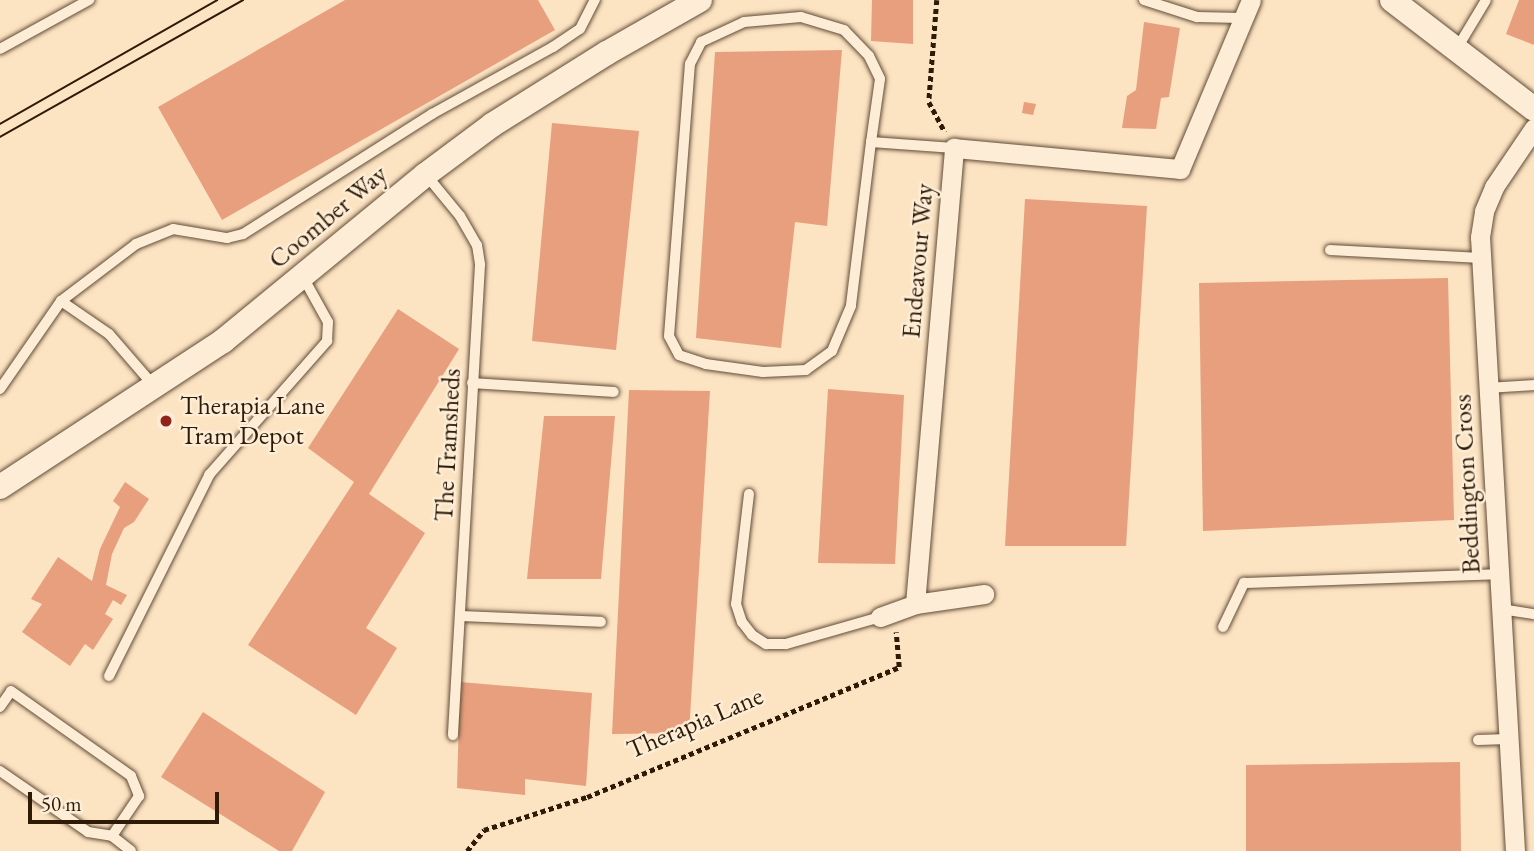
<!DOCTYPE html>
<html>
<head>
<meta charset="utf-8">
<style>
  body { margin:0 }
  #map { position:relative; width:1534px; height:851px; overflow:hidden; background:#fce3c2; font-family:"EB Garamond",serif }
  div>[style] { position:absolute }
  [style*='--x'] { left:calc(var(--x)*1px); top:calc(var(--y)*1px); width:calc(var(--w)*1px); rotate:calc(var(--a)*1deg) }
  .building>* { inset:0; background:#e79f7e }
  .path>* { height:4.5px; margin-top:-2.25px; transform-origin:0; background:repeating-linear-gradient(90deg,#2d1a07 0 5px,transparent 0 8.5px) }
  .roads { filter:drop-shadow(0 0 2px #614c36) drop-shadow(0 0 2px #614c36) }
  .service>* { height:10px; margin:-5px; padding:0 5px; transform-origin:5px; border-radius:5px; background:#fdedd7 }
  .minor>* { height:19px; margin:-9.5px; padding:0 9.5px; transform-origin:9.5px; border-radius:9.5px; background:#fdedd7 }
  .tertiary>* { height:24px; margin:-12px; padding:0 12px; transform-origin:12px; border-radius:12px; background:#fdedd7 }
  .tram>* { height:2px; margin:-1px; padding:0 1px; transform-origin:1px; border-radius:1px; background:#2d1a07 }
  .dots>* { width:19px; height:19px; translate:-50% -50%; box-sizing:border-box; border:4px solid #fdedd7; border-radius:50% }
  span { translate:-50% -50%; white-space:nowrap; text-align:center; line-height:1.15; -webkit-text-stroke:5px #fdedd7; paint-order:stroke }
  .street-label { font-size:26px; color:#2d1a07 }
  .poi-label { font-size:26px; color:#2d1a07 }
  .left { translate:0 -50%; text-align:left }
  .scale { position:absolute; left:28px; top:792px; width:191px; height:32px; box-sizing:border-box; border:4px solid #2d1a07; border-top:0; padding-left:9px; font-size:21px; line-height:24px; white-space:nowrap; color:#2d1a07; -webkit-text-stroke:5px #fdedd7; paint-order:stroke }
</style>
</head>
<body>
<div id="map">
  <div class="building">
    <div style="clip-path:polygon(345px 0,538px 0,555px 30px,222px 220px,158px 107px)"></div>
    <div style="clip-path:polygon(872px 0,913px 0,913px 44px,871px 41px)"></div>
    <div style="clip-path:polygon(1519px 0,1534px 0,1534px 45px,1506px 34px)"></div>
    <div style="clip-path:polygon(1144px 22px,1180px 28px,1169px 97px,1161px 98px,1156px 129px,1122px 128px,1127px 96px,1136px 90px)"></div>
    <div style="clip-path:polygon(842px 50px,827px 226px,795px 222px,781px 348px,696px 338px,715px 52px)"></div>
    <div style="clip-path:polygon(1024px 102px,1036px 104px,1033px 115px,1022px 113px)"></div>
    <div style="clip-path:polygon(552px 123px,639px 131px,616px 350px,532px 341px)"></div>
    <div style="clip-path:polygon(1025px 199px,1147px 206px,1126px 546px,1005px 546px)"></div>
    <div style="clip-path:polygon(1448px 278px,1454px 520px,1203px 531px,1199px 283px)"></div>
    <div style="clip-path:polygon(398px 309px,459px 349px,369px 494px,425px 533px,366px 628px,397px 648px,356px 715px,248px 645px,354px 482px,308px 448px)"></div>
    <div style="clip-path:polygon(828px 389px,904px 395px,895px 564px,818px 563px)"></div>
    <div style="clip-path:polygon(629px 390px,710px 391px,689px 733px,612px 734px)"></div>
    <div style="clip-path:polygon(544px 416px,615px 416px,601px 579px,527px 579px)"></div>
    <div style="clip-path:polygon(125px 482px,149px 499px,134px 522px,124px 528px,112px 554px,106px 585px,127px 595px,121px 605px,113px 600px,105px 614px,113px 619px,93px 650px,85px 644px,70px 666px,22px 632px,42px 604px,31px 599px,58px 557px,92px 581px,100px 549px,120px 507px,113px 501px)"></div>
    <div style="clip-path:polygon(460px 682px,592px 693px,586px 786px,525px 779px,525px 795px,457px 788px)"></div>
    <div style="clip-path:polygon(203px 712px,325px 792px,292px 851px,279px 851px,161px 777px)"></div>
    <div style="clip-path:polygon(1460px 762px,1461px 851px,1246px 851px,1246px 765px)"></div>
  </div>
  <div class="path">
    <div style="--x:937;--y:0;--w:102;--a:94.5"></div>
    <div style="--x:929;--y:102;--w:34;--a:62"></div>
    <div style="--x:467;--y:851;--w:27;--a:-51"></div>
    <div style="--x:484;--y:830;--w:108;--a:-17.8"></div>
    <div style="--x:587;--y:797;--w:338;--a:-22.6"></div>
    <div style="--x:899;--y:667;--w:35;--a:-95"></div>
  </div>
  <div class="roads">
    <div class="service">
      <div style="--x:1144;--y:0;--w:56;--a:17.8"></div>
      <div style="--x:1197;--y:17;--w:44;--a:1.3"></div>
      <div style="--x:0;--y:49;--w:102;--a:-28.8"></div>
      <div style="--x:1456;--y:50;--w:58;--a:-59"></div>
      <div style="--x:871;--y:142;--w:165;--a:97"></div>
      <div style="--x:851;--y:306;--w:49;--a:112.9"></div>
      <div style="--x:832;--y:351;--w:32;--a:144"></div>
      <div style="--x:806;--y:370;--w:43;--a:177.3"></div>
      <div style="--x:763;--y:372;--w:58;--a:-172"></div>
      <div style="--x:706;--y:364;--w:28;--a:-162"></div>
      <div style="--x:679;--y:355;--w:21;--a:-118"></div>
      <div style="--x:669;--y:336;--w:273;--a:-85.6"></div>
      <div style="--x:690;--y:64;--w:25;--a:-63"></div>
      <div style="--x:701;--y:42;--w:47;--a:-24.9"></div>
      <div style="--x:744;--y:22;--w:57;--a:-5"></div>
      <div style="--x:801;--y:17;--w:45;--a:16.8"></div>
      <div style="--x:844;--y:30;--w:36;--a:46"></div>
      <div style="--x:869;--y:56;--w:25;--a:64"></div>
      <div style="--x:880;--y:79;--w:64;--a:98.1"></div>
      <div style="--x:871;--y:142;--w:83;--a:4.1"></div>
      <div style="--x:427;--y:176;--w:52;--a:50.5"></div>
      <div style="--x:460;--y:216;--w:34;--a:60"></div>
      <div style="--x:477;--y:245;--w:20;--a:81"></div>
      <div style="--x:480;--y:265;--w:471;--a:93.3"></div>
      <div style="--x:1330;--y:250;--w:151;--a:3"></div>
      <div style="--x:61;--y:301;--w:94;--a:-37.2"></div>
      <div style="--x:136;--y:244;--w:40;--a:-22"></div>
      <div style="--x:173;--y:229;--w:55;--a:9.5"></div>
      <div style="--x:227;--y:238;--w:16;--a:-14"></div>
      <div style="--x:243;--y:234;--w:224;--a:-32.4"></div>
      <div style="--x:432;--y:114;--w:138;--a:-29"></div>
      <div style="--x:553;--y:47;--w:32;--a:-34"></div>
      <div style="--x:580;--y:29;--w:33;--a:-63"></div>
      <div style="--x:472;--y:383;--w:142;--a:3.6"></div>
      <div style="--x:1488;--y:388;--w:46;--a:-3.7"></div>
      <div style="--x:0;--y:389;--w:107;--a:-55.3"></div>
      <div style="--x:61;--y:301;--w:58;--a:34.5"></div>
      <div style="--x:109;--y:334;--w:69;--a:49.1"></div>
      <div style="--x:749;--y:494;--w:111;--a:96.7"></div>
      <div style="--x:736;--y:604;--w:19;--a:72"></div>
      <div style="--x:742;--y:622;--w:16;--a:52"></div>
      <div style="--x:752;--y:635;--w:17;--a:33"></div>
      <div style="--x:766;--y:644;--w:20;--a:0"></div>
      <div style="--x:786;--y:644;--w:98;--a:-16"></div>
      <div style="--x:1501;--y:609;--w:33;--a:9"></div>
      <div style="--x:460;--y:616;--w:141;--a:2.4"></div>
      <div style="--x:1223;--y:627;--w:49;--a:-64.5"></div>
      <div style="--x:1244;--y:583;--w:255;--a:-2"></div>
      <div style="--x:109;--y:676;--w:225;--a:-63.5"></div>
      <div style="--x:209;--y:475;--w:179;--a:-48.6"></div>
      <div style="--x:327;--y:341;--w:19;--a:-87"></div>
      <div style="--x:328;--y:322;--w:51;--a:-119.1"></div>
      <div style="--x:0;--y:707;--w:19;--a:-55"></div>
      <div style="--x:11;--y:691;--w:147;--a:35.3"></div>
      <div style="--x:131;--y:776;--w:22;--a:68"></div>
      <div style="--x:139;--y:796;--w:48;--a:124"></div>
      <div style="--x:1478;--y:740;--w:30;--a:-2"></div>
      <div style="--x:0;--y:771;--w:107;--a:34.7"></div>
      <div style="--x:88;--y:832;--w:24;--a:9"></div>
      <div style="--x:112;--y:836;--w:24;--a:38"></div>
    </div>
    <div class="minor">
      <div style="--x:915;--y:604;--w:458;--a:-85.1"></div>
      <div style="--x:954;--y:148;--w:227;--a:5.3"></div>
      <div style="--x:1180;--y:169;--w:183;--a:-67.2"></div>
      <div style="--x:880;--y:617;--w:37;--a:-20"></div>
      <div style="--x:915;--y:604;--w:70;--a:-8.2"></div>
      <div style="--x:1515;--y:851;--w:615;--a:-93.26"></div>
      <div style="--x:1480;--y:237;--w:26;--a:-81"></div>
      <div style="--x:1484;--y:211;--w:26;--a:-67"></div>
      <div style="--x:1494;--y:187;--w:71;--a:-55.9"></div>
    </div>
    <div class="tertiary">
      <div style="--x:1392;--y:0;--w:179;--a:37.5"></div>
      <div style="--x:0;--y:487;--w:267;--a:-33.2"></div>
      <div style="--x:223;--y:341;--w:261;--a:-39.4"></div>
      <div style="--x:425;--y:175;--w:84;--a:-36.7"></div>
      <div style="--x:492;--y:125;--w:136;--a:-32.1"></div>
      <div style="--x:607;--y:53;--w:107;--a:-29.7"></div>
    </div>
  </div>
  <div class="tram">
    <div style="--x:0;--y:124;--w:250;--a:-29.7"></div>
    <div style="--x:0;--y:137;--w:279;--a:-29.4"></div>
  </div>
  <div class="dots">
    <div style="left:166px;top:421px;background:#8f2418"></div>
  </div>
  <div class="street-label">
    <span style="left:328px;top:217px;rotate:-40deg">Coomber Way</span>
    <span style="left:918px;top:261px;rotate:-85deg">Endeavour Way</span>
    <span style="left:448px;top:445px;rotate:-87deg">The Tramsheds</span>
    <span style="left:1467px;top:484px;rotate:-93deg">Beddington Cross</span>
    <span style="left:695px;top:723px;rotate:-23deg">Therapia Lane</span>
  </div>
  <div class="poi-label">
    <span class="left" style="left:180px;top:421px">Therapia Lane<br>Tram Depot</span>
  </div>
  <div class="scale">50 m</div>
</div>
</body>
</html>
